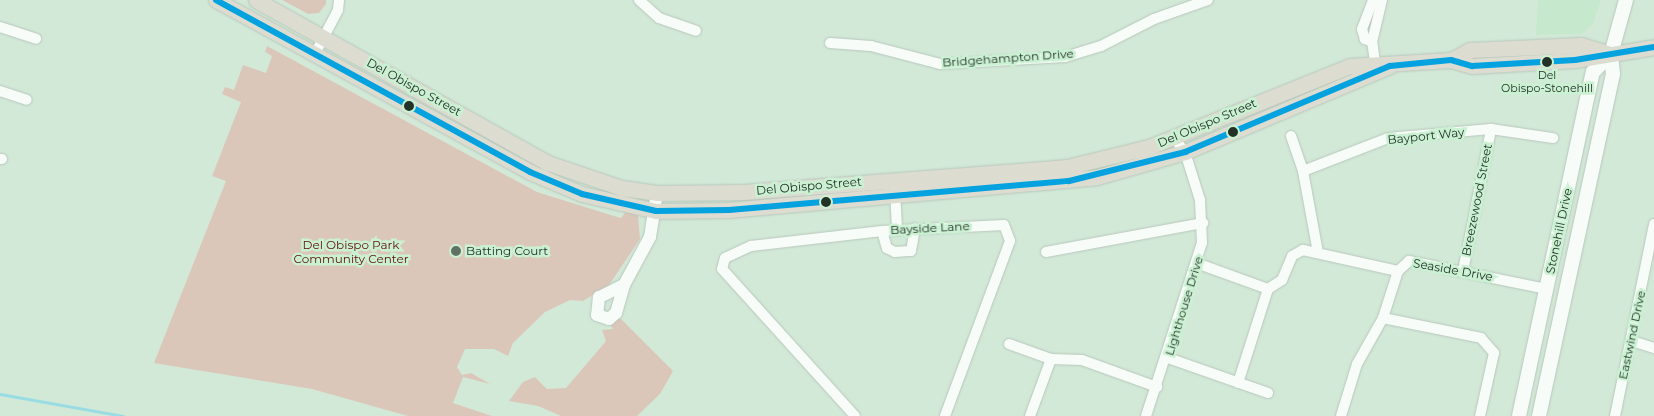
<!DOCTYPE html>
<html>
<head>
<meta charset="utf-8">
<style>
  body { margin:0 }
  #map { position:relative; width:1654px; height:416px; overflow:hidden; background:#d3e9d8; font-family:Montserrat,sans-serif }
  div>[style] { position:absolute }
  [style*='--x'] { left:calc(var(--x)*1px); top:calc(var(--y)*1px); width:calc(var(--w)*1px); rotate:calc(var(--a)*1deg) }
  .built>* { inset:0; background:#c6e8cd }
  .green>* { inset:0; background:#dbc7ba }
  .stream>* { height:3px; margin:-1.5px; padding:0 1.5px; transform-origin:1.5px; border-radius:1.5px; background:#9adce3 }
  .roads { filter:drop-shadow(0 0 1px #b7c7bb) drop-shadow(0 0 1px #b7c7bb) }
  .minor>* { height:10px; margin:-5px; padding:0 5px; transform-origin:5px; border-radius:5px; background:#f8fcf9 }
  .tertiary>* { height:12px; margin:-6px; padding:0 6px; transform-origin:6px; border-radius:6px; background:#f8fcf9 }
  .secondary>* { height:14px; margin:-7px; padding:0 7px; transform-origin:7px; border-radius:7px; background:#f8fcf9 }
  .primary>* { height:15px; margin:-7.5px; padding:0 7.5px; transform-origin:7.5px; border-radius:7.5px; background:#dcdcd1 }
  .bus-1>* { height:6px; margin:-3px; padding:0 3px; transform-origin:3px; border-radius:3px; background:#04a2de }
  .dots>* { width:14px; height:14px; translate:-50% -50%; box-sizing:border-box; border:2px solid #cbf1d3; border-radius:50% }
  span { translate:-50% -50%; white-space:nowrap; text-align:center; line-height:1.15; -webkit-text-stroke:5px #cbf1d3; paint-order:stroke }
  .bus-label { font-size:11px; color:#233227 }
  .street-label { font-size:12px; color:#233227 }
  .park-label { font-size:12px; color:#611005 }
  .poi-label { font-size:12px; color:#233227 }
  .left { translate:0 -50%; text-align:left }
</style>
</head>
<body>
<div id="map">
  <div class="built">
    <div style="clip-path:polygon(1538px 0,1601px 0,1593px 24px,1582px 34px,1536px 35px)"></div>
  </div>
  <div class="green">
    <div style="clip-path:polygon(282px 0,326px 0,326px 4px,319px 13px,308px 14px)"></div>
    <div style="clip-path:polygon(267px 46px,537px 192px,614px 216px,621px 218px,628px 209px,638px 215px,640px 239px,609px 285px,583px 301px,570px 300px,545px 312px,513px 343px,508px 356px,494px 349px,465px 349px,457px 367px,462px 375px,471px 373px,490px 384px,463px 377px,453px 403px,492px 416px,408px 416px,312px 389px,154px 363px,226px 181px,212px 176px,241px 102px,222px 94px,225px 87px,234px 90px,243px 65px,266px 73px,272px 56px,265px 52px)"></div>
    <div style="clip-path:polygon(613px 319px,621px 319px,673px 371px,660px 394px,637px 416px,561px 416px,538px 406px,509px 401px,523px 382px,535px 377px,547px 389px,566px 388px,606px 341px,602px 330px,613px 329px,609px 322px)"></div>
  </div>
  <div class="stream">
    <div style="--x:0;--y:394;--w:125;--a:10.1"></div>
  </div>
  <div class="roads">
    <div class="minor">
      <div style="--x:639;--y:0;--w:27;--a:42"></div>
      <div style="--x:659;--y:18;--w:39;--a:19"></div>
      <div style="--x:0;--y:27;--w:38;--a:18"></div>
      <div style="--x:1372;--y:42;--w:8;--a:-157"></div>
      <div style="--x:1365;--y:39;--w:10;--a:-107"></div>
      <div style="--x:1362;--y:29;--w:31;--a:-69"></div>
      <div style="--x:830;--y:43;--w:41;--a:4.2"></div>
      <div style="--x:871;--y:46;--w:71;--a:14.6"></div>
      <div style="--x:940;--y:64;--w:125;--a:-3.2"></div>
      <div style="--x:1065;--y:57;--w:38;--a:-17"></div>
      <div style="--x:1101;--y:46;--w:59;--a:-27"></div>
      <div style="--x:1154;--y:19;--w:57;--a:-19.4"></div>
      <div style="--x:316;--y:52;--w:47;--a:-62.4"></div>
      <div style="--x:338;--y:10;--w:10;--a:-84"></div>
      <div style="--x:1376;--y:69;--w:27;--a:-98"></div>
      <div style="--x:1372;--y:42;--w:43;--a:-76.6"></div>
      <div style="--x:0;--y:91;--w:28;--a:18"></div>
      <div style="--x:1291;--y:136;--w:37;--a:71"></div>
      <div style="--x:1303;--y:171;--w:83;--a:79.6"></div>
      <div style="--x:0;--y:159;--w:2;--a:0"></div>
      <div style="--x:1303;--y:171;--w:91;--a:-21.2"></div>
      <div style="--x:1388;--y:138;--w:103;--a:-5"></div>
      <div style="--x:1491;--y:129;--w:63;--a:8.3"></div>
      <div style="--x:895;--y:190;--w:39;--a:87"></div>
      <div style="--x:882;--y:231;--w:18;--a:74"></div>
      <div style="--x:887;--y:248;--w:9;--a:27"></div>
      <div style="--x:895;--y:252;--w:16;--a:-4"></div>
      <div style="--x:911;--y:251;--w:23;--a:-80"></div>
      <div style="--x:1046;--y:252;--w:160;--a:-10.5"></div>
      <div style="--x:1199;--y:264;--w:73;--a:19.9"></div>
      <div style="--x:1463;--y:271;--w:145;--a:-78.8"></div>
      <div style="--x:1383;--y:318;--w:100;--a:11.5"></div>
      <div style="--x:1481;--y:338;--w:20;--a:49"></div>
      <div style="--x:1494;--y:353;--w:65;--a:102.5"></div>
      <div style="--x:1632;--y:341;--w:23;--a:18"></div>
      <div style="--x:1009;--y:344;--w:45;--a:19.7"></div>
      <div style="--x:1051;--y:359;--w:31;--a:2"></div>
      <div style="--x:1082;--y:360;--w:80;--a:19.8"></div>
      <div style="--x:1168;--y:358;--w:106;--a:19.3"></div>
      <div style="--x:1238;--y:383;--w:99;--a:-72.3"></div>
      <div style="--x:1268;--y:289;--w:17;--a:-33"></div>
      <div style="--x:1282;--y:280;--w:26;--a:-67"></div>
      <div style="--x:1292;--y:256;--w:13;--a:-29"></div>
      <div style="--x:1303;--y:250;--w:97;--a:12.5"></div>
      <div style="--x:855;--y:416;--w:198;--a:-132.1"></div>
      <div style="--x:722;--y:269;--w:11;--a:-75"></div>
      <div style="--x:725;--y:258;--w:29;--a:-25"></div>
      <div style="--x:751;--y:246;--w:132;--a:-6.5"></div>
      <div style="--x:882;--y:231;--w:122;--a:-2.8"></div>
      <div style="--x:1004;--y:225;--w:17;--a:69"></div>
      <div style="--x:1010;--y:241;--w:187;--a:110.4"></div>
      <div style="--x:1030;--y:416;--w:61;--a:-69.8"></div>
      <div style="--x:1146;--y:416;--w:182;--a:-72.1"></div>
      <div style="--x:1202;--y:243;--w:43;--a:-92.7"></div>
      <div style="--x:1200;--y:200;--w:50;--a:-107.4"></div>
      <div style="--x:1185;--y:152;--w:18;--a:-128"></div>
      <div style="--x:1341;--y:416;--w:54;--a:-72.9"></div>
      <div style="--x:1357;--y:364;--w:53;--a:-60.5"></div>
      <div style="--x:1383;--y:318;--w:49;--a:-72.3"></div>
      <div style="--x:1398;--y:271;--w:15;--a:-42"></div>
      <div style="--x:1409;--y:261;--w:141;--a:11.5"></div>
      <div style="--x:1615;--y:416;--w:196;--a:-78.5"></div>
    </div>
    <div class="tertiary">
      <div style="--x:624;--y:285;--w:28;--a:154"></div>
      <div style="--x:599;--y:297;--w:18;--a:96"></div>
      <div style="--x:597;--y:315;--w:13;--a:18"></div>
      <div style="--x:609;--y:319;--w:9;--a:-41"></div>
      <div style="--x:616;--y:313;--w:29;--a:-74"></div>
      <div style="--x:624;--y:285;--w:55;--a:-61.6"></div>
      <div style="--x:650;--y:237;--w:45;--a:-81"></div>
    </div>
    <div class="secondary">
      <div style="--x:1519;--y:416;--w:352;--a:-77.9"></div>
      <div style="--x:1593;--y:72;--w:25;--a:-45"></div>
      <div style="--x:1539;--y:416;--w:350;--a:-77.8"></div>
      <div style="--x:1613;--y:74;--w:20;--a:-96"></div>
      <div style="--x:1611;--y:54;--w:56;--a:-74.5"></div>
    </div>
    <div class="primary">
      <div style="--x:216;--y:0;--w:358;--a:28.7"></div>
      <div style="--x:530;--y:172;--w:56;--a:22.9"></div>
      <div style="--x:582;--y:194;--w:76;--a:12.9"></div>
      <div style="--x:656;--y:211;--w:73;--a:-0.8"></div>
      <div style="--x:729;--y:210;--w:369;--a:-5.1"></div>
      <div style="--x:1097;--y:177;--w:91;--a:-15.9"></div>
      <div style="--x:1185;--y:152;--w:222;--a:-22.8"></div>
      <div style="--x:256;--y:0;--w:334;--a:29.2"></div>
      <div style="--x:548;--y:163;--w:78;--a:18.7"></div>
      <div style="--x:622;--y:188;--w:35;--a:8"></div>
      <div style="--x:657;--y:193;--w:86;--a:-0.7"></div>
      <div style="--x:743;--y:192;--w:325;--a:-4.4"></div>
      <div style="--x:1067;--y:167;--w:84;--a:-13.7"></div>
      <div style="--x:1149;--y:147;--w:216;--a:-22"></div>
      <div style="--x:1349;--y:66;--w:102;--a:-3.4"></div>
      <div style="--x:1451;--y:60;--w:21;--a:-28"></div>
      <div style="--x:1470;--y:50;--w:111;--a:-2.6"></div>
      <div style="--x:1581;--y:45;--w:31;--a:17"></div>
      <div style="--x:1451;--y:60;--w:22;--a:16"></div>
      <div style="--x:1472;--y:66;--w:103;--a:-3.3"></div>
      <div style="--x:1575;--y:60;--w:80;--a:-9.3"></div>
    </div>
  </div>
  <div class="bus-1">
    <div style="--x:216;--y:0;--w:358;--a:28.7"></div>
    <div style="--x:530;--y:172;--w:56;--a:22.9"></div>
    <div style="--x:582;--y:194;--w:76;--a:12.9"></div>
    <div style="--x:656;--y:211;--w:73;--a:-0.8"></div>
    <div style="--x:729;--y:210;--w:341;--a:-4.9"></div>
    <div style="--x:1069;--y:181;--w:120;--a:-14"></div>
    <div style="--x:1185;--y:152;--w:222;--a:-22.8"></div>
    <div style="--x:1390;--y:66;--w:61;--a:-5.6"></div>
    <div style="--x:1451;--y:60;--w:22;--a:16"></div>
    <div style="--x:1472;--y:66;--w:103;--a:-3.3"></div>
    <div style="--x:1575;--y:60;--w:80;--a:-9.3"></div>
  </div>
  <div class="dots">
    <div style="left:1547px;top:62px;background:#233227"></div>
    <div style="left:409px;top:106px;background:#233227"></div>
    <div style="left:1233px;top:132px;background:#233227"></div>
    <div style="left:826px;top:202px;background:#233227"></div>
    <div style="left:456px;top:251px;background:#617265"></div>
  </div>
  <div class="bus-label">
    <span style="left:1547px;top:82px">Del<br>Obispo-Stonehill</span>
  </div>
  <div class="street-label">
    <span style="left:1008px;top:58px;rotate:-4deg">Bridgehampton Drive</span>
    <span style="left:414px;top:87px;rotate:29deg">Del Obispo Street</span>
    <span style="left:1207px;top:123px;rotate:-23deg">Del Obispo Street</span>
    <span style="left:1426px;top:136px;rotate:-6deg">Bayport Way</span>
    <span style="left:809px;top:186px;rotate:-5deg">Del Obispo Street</span>
    <span style="left:1477px;top:200px;rotate:-79deg">Breezewood Street</span>
    <span style="left:930px;top:228px;rotate:-3deg">Bayside Lane</span>
    <span style="left:1559px;top:231px;rotate:-78deg">Stonehill Drive</span>
    <span style="left:1453px;top:270px;rotate:10deg">Seaside Drive</span>
    <span style="left:1184px;top:306px;rotate:-73deg">Lighthouse Drive</span>
    <span style="left:1632px;top:335px;rotate:-78deg">Eastwind Drive</span>
  </div>
  <div class="park-label">
    <span style="left:351px;top:252px">Del Obispo Park<br>Community Center</span>
  </div>
  <div class="poi-label">
    <span class="left" style="left:466px;top:251px">Batting Court</span>
  </div>
</div>
</body>
</html>
